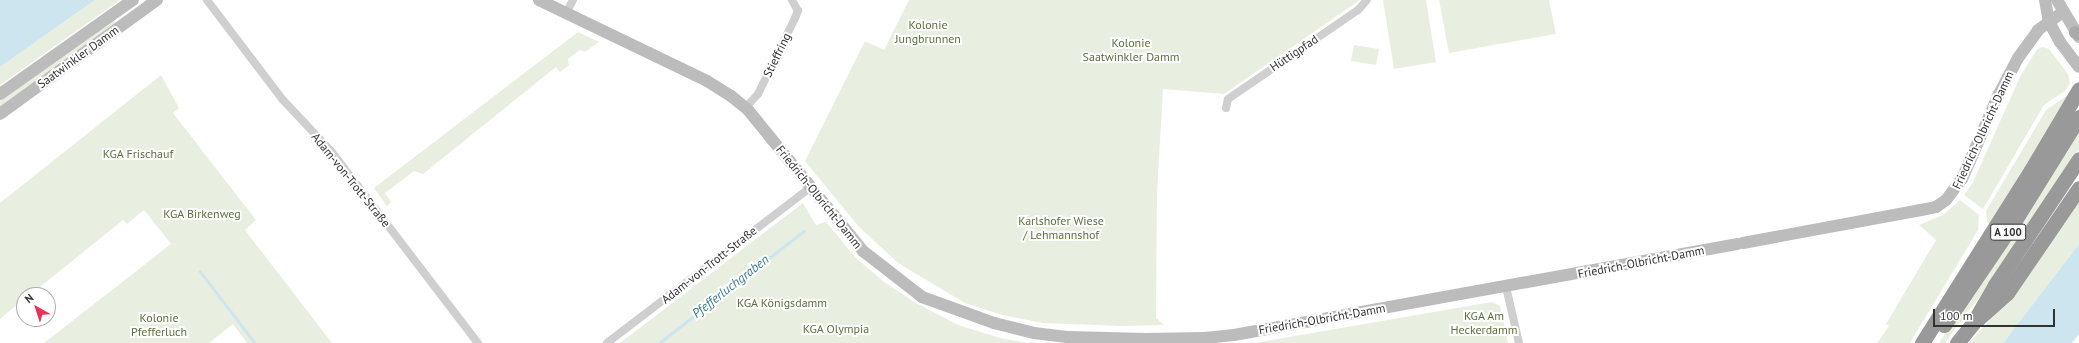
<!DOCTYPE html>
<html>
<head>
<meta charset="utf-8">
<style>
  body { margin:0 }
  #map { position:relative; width:2079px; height:343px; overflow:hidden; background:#fff; font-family:"PT Sans",sans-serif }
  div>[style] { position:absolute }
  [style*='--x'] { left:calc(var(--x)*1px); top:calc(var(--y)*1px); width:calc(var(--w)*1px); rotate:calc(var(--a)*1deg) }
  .green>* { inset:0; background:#e9efe0 }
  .water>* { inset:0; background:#cce5ef }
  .stream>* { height:2.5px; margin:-1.25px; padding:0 1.25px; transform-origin:1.25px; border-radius:1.25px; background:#cce5ef }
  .street>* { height:8px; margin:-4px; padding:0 4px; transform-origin:4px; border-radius:4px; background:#cfcfcf }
  .secondary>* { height:12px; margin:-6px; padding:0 6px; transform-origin:6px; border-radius:6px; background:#bcbcbc }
  .primary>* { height:13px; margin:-6.5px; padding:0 6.5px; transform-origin:6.5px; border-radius:6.5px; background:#aaa }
  .highway>* { height:15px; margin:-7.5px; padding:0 7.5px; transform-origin:7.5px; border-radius:7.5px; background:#999 }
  span { translate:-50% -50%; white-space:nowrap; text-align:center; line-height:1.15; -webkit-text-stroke:4px #fff; paint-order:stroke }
  .shield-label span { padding:1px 3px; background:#fff; border:1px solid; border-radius:3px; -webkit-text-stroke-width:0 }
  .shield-label { font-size:11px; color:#323232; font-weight:700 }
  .park-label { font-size:12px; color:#5b703c }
  .street-label { font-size:12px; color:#323232 }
  .water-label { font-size:13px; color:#397a92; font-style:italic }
  .north { position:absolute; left:16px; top:287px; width:40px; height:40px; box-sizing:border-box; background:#fff; border:1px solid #adadad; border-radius:50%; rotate:321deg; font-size:11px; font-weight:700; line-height:16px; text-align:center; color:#323232 }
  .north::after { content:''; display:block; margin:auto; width:14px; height:18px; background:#ed2f53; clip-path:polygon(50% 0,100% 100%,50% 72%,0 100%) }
  .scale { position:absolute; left:1933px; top:309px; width:122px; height:18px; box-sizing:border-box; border:2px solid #323232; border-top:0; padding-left:5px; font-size:12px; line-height:14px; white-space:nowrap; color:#323232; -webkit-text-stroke:3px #fff; paint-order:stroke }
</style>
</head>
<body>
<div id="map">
  <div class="green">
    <div style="clip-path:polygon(95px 0,120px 0,0 85px,0 67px)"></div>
    <div style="clip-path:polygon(909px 0,1360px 0,1224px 94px,1163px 89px,1157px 193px,1156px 318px,1164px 325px,1123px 326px,1042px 323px,1002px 315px,965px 303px,898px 263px,858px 226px,805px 161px,865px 41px,884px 50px)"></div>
    <div style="clip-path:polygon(1383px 0,1426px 0,1436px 62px,1394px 69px)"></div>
    <div style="clip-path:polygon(1439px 0,1549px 0,1556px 34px,1449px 53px)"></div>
    <div style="clip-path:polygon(113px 19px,116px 24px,0 108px,0 101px)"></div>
    <div style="clip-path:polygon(578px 32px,599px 42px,585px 52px,580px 50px,568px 59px,569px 65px,560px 72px,556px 67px,423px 174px,414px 171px,385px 193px,391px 202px,387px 206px,374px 188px)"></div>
    <div style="clip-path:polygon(1354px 45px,1379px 49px,1376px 65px,1351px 61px)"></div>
    <div style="clip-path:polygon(2043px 47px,2049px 49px,2068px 74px,2070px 83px,2066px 90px,2044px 105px,1983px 209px,1964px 195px,1972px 184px,2020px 77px,2037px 49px)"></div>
    <div style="clip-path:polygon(161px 75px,179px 108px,173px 113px,256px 220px,245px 230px,332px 343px,247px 343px,233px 324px,209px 343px,44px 343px,171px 244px,144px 210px,127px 224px,123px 220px,30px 295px,24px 295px,24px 299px,0 319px,0 203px)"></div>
    <div style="clip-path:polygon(2071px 93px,1990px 224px,1987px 222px,1986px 211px,2046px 110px)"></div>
    <div style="clip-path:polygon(2079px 127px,2079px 149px,2064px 173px,2001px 268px,1956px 328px,1945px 343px,1939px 343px)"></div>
    <div style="clip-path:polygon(2079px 196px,2079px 244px,2003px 343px,1969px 343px,2010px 298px)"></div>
    <div style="clip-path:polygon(1960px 200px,1979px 215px,1978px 230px,1910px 343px,1877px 343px,1889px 326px,1886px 324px,1936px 240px,1919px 225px,1943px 215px)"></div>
    <div style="clip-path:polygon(803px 203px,816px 225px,826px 222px,856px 258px,884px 282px,916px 303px,958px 325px,1000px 338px,1028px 343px,620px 343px)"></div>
    <div style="clip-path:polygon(1492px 302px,1500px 306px,1508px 343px,1254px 343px)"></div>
  </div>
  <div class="water">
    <div style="clip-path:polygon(0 0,95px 0,0 67px)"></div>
    <div style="clip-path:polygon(2079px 244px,2079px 334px,2072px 343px,2003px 343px)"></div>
  </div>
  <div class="stream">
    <div style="--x:200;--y:271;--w:91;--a:52.6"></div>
    <div style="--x:659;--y:343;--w:183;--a:-37.7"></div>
  </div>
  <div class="street">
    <div style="--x:207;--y:0;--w:126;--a:52.8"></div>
    <div style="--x:283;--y:100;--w:70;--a:46.7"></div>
    <div style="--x:331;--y:151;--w:242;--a:52.6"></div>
    <div style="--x:566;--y:13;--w:15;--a:-62"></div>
    <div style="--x:745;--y:108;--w:19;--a:-47"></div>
    <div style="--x:758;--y:94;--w:85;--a:-64"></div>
    <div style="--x:795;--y:18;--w:8;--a:-67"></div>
    <div style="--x:798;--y:11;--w:13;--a:-119"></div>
    <div style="--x:1226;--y:108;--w:9;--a:-77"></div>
    <div style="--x:1228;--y:99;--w:158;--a:-34.4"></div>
    <div style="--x:1358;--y:10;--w:13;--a:-48"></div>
    <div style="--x:1506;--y:287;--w:57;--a:76.9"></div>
    <div style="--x:607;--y:343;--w:257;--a:-37.4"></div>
  </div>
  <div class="secondary">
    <div style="--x:539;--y:0;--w:187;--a:25.7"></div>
    <div style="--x:707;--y:81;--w:28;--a:32"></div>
    <div style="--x:731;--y:96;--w:22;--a:39"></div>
    <div style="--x:748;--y:110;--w:182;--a:50.8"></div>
    <div style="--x:863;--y:251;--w:75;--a:37.9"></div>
    <div style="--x:922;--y:297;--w:77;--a:19.9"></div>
    <div style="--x:994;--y:323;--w:41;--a:14"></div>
    <div style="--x:1034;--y:333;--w:35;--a:7"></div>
    <div style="--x:1069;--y:337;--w:76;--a:1.5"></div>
    <div style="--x:1145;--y:339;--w:60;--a:-1"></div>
    <div style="--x:1205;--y:338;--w:29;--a:-6"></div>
    <div style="--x:1234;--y:335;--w:511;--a:-10.25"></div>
    <div style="--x:2045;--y:0;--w:22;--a:80"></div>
    <div style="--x:2049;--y:22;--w:23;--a:61"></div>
    <div style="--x:2060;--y:42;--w:31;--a:53"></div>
    <div style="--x:2057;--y:0;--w:43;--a:59.3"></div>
    <div style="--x:0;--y:94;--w:163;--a:-35.3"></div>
    <div style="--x:0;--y:114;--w:194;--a:-36"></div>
    <div style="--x:1743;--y:243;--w:181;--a:-10.5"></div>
    <div style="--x:1921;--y:210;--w:15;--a:-11"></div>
    <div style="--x:1936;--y:207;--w:12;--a:-35"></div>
    <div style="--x:1946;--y:200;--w:26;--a:-53"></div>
    <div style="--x:1962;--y:179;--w:93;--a:-66.5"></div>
    <div style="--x:1999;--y:94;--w:41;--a:-62.2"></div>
    <div style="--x:2018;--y:58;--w:34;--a:-54"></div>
    <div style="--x:2038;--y:30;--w:31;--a:-36"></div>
  </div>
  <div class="primary">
    <div style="--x:2075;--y:32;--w:4;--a:27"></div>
  </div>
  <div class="highway">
    <div style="--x:1978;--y:319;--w:39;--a:-42"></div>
    <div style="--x:2007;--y:293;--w:127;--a:-55.6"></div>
    <div style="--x:1944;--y:325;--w:121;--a:-55.8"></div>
    <div style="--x:2012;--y:225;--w:127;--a:-58.2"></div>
    <div style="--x:1922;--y:343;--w:204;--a:-57.8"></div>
    <div style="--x:2031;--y:170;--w:94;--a:-59.3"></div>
    <div style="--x:1957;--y:343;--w:26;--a:-51"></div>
    <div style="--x:1973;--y:323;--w:44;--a:-59.9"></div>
    <div style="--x:1995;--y:285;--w:151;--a:-56.3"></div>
  </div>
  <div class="shield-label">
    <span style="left:2008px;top:232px">A 100</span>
  </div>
  <div class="park-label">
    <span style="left:928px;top:32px">Kolonie<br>Jungbrunnen</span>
    <span style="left:1131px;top:50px">Kolonie<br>Saatwinkler Damm</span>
    <span style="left:138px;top:154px">KGA Frischauf</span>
    <span style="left:202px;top:214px">KGA Birkenweg</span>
    <span style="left:1061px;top:228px">Karlshofer Wiese<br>/ Lehmannshof</span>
    <span style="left:782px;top:303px">KGA Königsdamm</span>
    <span style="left:1484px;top:323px">KGA Am<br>Heckerdamm</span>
    <span style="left:159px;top:325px">Kolonie<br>Pfefferluch</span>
    <span style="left:836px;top:329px">KGA Olympia</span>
  </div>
  <div class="street-label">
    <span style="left:1294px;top:53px;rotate:-34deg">Hüttigpfad</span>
    <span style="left:777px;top:55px;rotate:-64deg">Stieffring</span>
    <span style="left:78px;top:57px;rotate:-36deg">Saatwinkler Damm</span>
    <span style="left:1983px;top:130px;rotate:-65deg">Friedrich-Olbricht-Damm</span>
    <span style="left:351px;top:180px;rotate:51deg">Adam-von-Trott-Straße</span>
    <span style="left:819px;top:197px;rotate:51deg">Friedrich-Olbricht-Damm</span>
    <span style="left:1641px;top:262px;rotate:-11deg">Friedrich-Olbricht-Damm</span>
    <span style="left:709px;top:265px;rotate:-38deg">Adam-von-Trott-Straße</span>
    <span style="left:1322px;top:319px;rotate:-10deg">Friedrich-Olbricht-Damm</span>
  </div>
  <div class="water-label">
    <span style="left:731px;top:287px;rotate:-38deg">Pfefferluchgraben</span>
  </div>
  <div class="north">N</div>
  <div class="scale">100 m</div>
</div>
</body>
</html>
